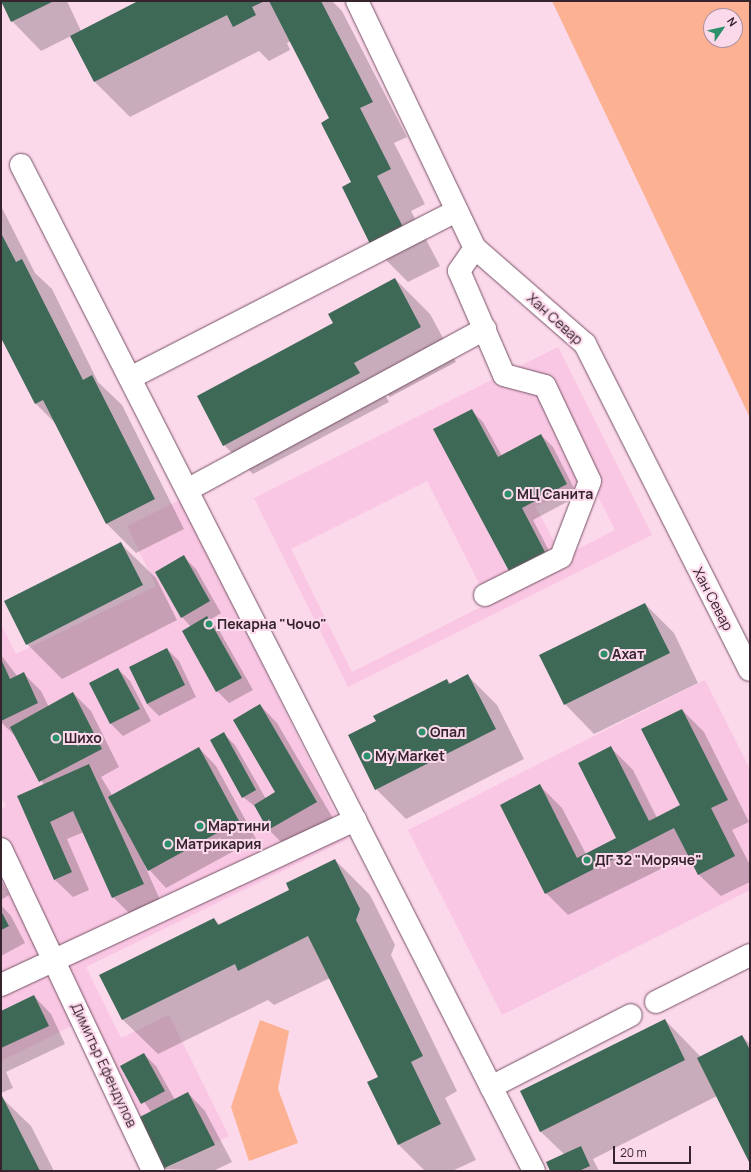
<!DOCTYPE html>
<html>
<head>
<meta charset="utf-8">
<style>
  body { margin:0 }
  #map { position:relative; width:751px; height:1172px; overflow:hidden; background:#fcd8eb; font-family:Manrope,sans-serif }
  div>[style] { position:absolute }
  [style*='--x'] { left:calc(var(--x)*1px); top:calc(var(--y)*1px); width:calc(var(--w)*1px); rotate:calc(var(--a)*1deg) }
  .built>* { inset:0; background:#f9c7e3 }
  .green>* { inset:0; background:#fbb192 }
  .shadow>* { inset:0; background:#0003 }
  .building>* { inset:0; background:#3e6956 }
  .roads { filter:drop-shadow(0 0 1px #765266) drop-shadow(0 0 1px #765266) }
  .minor>* { height:22px; margin:-11px; padding:0 11px; transform-origin:11px; border-radius:11px; background:#fff }
  .dots>* { width:11px; height:11px; translate:-50% -50%; box-sizing:border-box; border:2px solid #fcd8eb; border-radius:50% }
  span { translate:-50% -50%; white-space:nowrap; text-align:center; line-height:1.15; -webkit-text-stroke:4px #fcd8eb; paint-order:stroke }
  .street-label { font-size:14px; color:#35242e }
  .poi-label { font-size:14px; color:#35242e; font-weight:700 }
  .left { translate:0 -50%; text-align:left }
  .frame { position:absolute; inset:0; border:2px solid #35242e; pointer-events:none }
  .north { position:absolute; left:703px; top:8px; width:40px; height:40px; box-sizing:border-box; background:#fcd8eb; border:1px solid #ac909f; border-radius:50%; rotate:56deg; font-size:11px; font-weight:700; line-height:16px; text-align:center; color:#35242e }
  .north::after { content:''; display:block; margin:auto; width:14px; height:18px; background:#2c906b; clip-path:polygon(50% 0,100% 100%,50% 72%,0 100%) }
  .scale { position:absolute; left:613px; top:1146px; width:78px; height:18px; box-sizing:border-box; border:2px solid #35242e; border-top:0; padding-left:5px; font-size:12px; line-height:14px; white-space:nowrap; color:#35242e; -webkit-text-stroke:3px #fcd8eb; paint-order:stroke }
</style>
</head>
<body>
<div id="map">
  <div class="built">
    <div style="clip-path:polygon(evenodd,558px 347px,652px 535px,348px 687px,254px 498px,558px 347px,472px 409px,498px 457px,541px 434px,567px 484px,522px 508px,545px 552px,509px 571px,433px 429px,472px 409px,558px 347px,427px 481px,489px 603px,352px 672px,291px 549px,427px 481px,558px 347px,590px 481px,615px 530px,562px 557px,536px 507px,590px 481px)"></div>
    <div style="clip-path:polygon(181px 499px,348px 839px,86px 967px,121px 1038px,169px 1015px,229px 1136px,156px 1171px,76px 1024px,1px 1061px,1px 809px,6px 806px,1px 796px,1px 624px,16px 654px,156px 586px,127px 526px)"></div>
    <div style="clip-path:polygon(705px 680px,750px 769px,750px 890px,502px 1015px,408px 830px)"></div>
  </div>
  <div class="green">
    <div style="clip-path:polygon(evenodd,552px 1px,750px 1px,750px 418px,552px 1px,711px 16px,735px 16px,735px 40px,711px 40px,711px 16px)"></div>
    <div style="clip-path:polygon(260px 1020px,289px 1031px,278px 1089px,298px 1143px,249px 1161px,231px 1107px)"></div>
  </div>
  <div class="shadow">
    <div style="clip-path:polygon(2px 1px,67px 1px,81px 31px,141px 1px,332px 1px,342px 11px,407px 137px,394px 143px,425px 204px,411px 211px,440px 266px,408px 282px,373px 247px,331px 119px,291px 41px,287px 43px,290px 50px,269px 61px,259px 51px,130px 117px,95px 82px,71px 36px,41px 51px,12px 21px)"></div>
    <div style="clip-path:polygon(1px 206px,35px 273px,52px 289px,98px 382px,122px 405px,184px 529px,136px 553px,107px 524px,57px 425px,36px 404px,1px 335px)"></div>
    <div style="clip-path:polygon(395px 279px,430px 314px,456px 362px,390px 397px,382px 389px,389px 402px,253px 474px,224px 445px,335px 324px)"></div>
    <div style="clip-path:polygon(471px 410px,483px 422px,502px 456px,541px 435px,553px 447px,578px 496px,533px 520px,556px 564px,510px 571px)"></div>
    <div style="clip-path:polygon(120px 543px,156px 578px,177px 620px,62px 679px,27px 644px)"></div>
    <div style="clip-path:polygon(184px 557px,196px 569px,221px 613px,210px 620px,219px 630px,253px 690px,229px 703px,217px 691px,184px 631px,191px 627px,182px 617px)"></div>
    <div style="clip-path:polygon(645px 604px,674px 633px,698px 683px,594px 734px,565px 704px)"></div>
    <div style="clip-path:polygon(167px 649px,179px 661px,196px 697px,159px 716px,147px 704px)"></div>
    <div style="clip-path:polygon(1px 655px,18px 677px,24px 674px,41px 691px,49px 707px,73px 693px,91px 711px,119px 767px,101px 777px,112px 795px,199px 748px,216px 766px,256px 839px,166px 888px,144px 864px,161px 902px,131px 915px,113px 897px,84px 832px,67px 839px,89px 890px,73px 897px,55px 880px,18px 797px,44px 785px,17px 738px,1px 722px)"></div>
    <div style="clip-path:polygon(118px 669px,130px 681px,151px 721px,123px 736px,111px 724px,90px 684px)"></div>
    <div style="clip-path:polygon(468px 676px,497px 705px,524px 759px,406px 819px,376px 789px,447px 680px,451px 684px)"></div>
    <div style="clip-path:polygon(260px 705px,277px 723px,334px 820px,286px 847px,269px 830px,257px 808px,243px 797px,223px 733px,235px 745px,266px 799px,277px 793px)"></div>
    <div style="clip-path:polygon(682px 710px,704px 732px,749px 822px,732px 830px,750px 865px,750px 882px,721px 896px,698px 874px,689px 855px,568px 915px,546px 893px,540px 786px,562px 808px,586px 854px,617px 839px,611px 748px,633px 770px,657px 818px,681px 806px)"></div>
    <div style="clip-path:polygon(335px 860px,370px 895px,395px 945px,391px 955px,457px 1091px,445px 1098px,476px 1160px,452px 1171px,425px 1171px,399px 1145px,368px 1082px,379px 1077px,330px 978px,274px 1005px,268px 1000px,158px 1054px,122px 1019px,214px 919px,220px 925px,291px 890px)"></div>
    <div style="clip-path:polygon(1px 880px,9px 895px,1px 900px)"></div>
    <div style="clip-path:polygon(1px 905px,11px 916px,25px 943px,1px 956px)"></div>
    <div style="clip-path:polygon(34px 996px,51px 1014px,65px 1044px,6px 1072px,13px 1088px,1px 1093px,1px 1012px)"></div>
    <div style="clip-path:polygon(665px 1020px,701px 1057px,742px 1036px,750px 1044px,750px 1162px,717px 1096px,593px 1159px,599px 1171px,551px 1171px,564px 1154px,541px 1132px,521px 1092px)"></div>
    <div style="clip-path:polygon(144px 1054px,156px 1066px,175px 1100px,188px 1093px,205px 1111px,232px 1162px,213px 1171px,163px 1169px,151px 1112px,121px 1067px)"></div>
    <div style="clip-path:polygon(1px 1097px,31px 1126px,54px 1171px,1px 1171px)"></div>
  </div>
  <div class="building">
    <div style="clip-path:polygon(1px 1px,54px 1px,11px 22px)"></div>
    <div style="clip-path:polygon(138px 1px,265px 1px,252px 7px,256px 15px,233px 27px,227px 15px,94px 82px,70px 36px)"></div>
    <div style="clip-path:polygon(269px 1px,321px 1px,373px 102px,360px 108px,391px 169px,377px 176px,405px 231px,372px 248px,342px 187px,351px 182px,321px 123px,329px 118px)"></div>
    <div style="clip-path:polygon(1px 233px,16px 262px,22px 259px,83px 380px,92px 375px,155px 499px,106px 524px,43px 400px,35px 404px,1px 338px)"></div>
    <div style="clip-path:polygon(395px 278px,421px 327px,354px 363px,360px 373px,223px 446px,197px 396px,333px 323px,328px 314px)"></div>
    <div style="clip-path:polygon(472px 409px,498px 457px,541px 434px,567px 484px,522px 508px,545px 552px,509px 571px,433px 429px)"></div>
    <div style="clip-path:polygon(121px 542px,143px 585px,26px 645px,4px 601px)"></div>
    <div style="clip-path:polygon(184px 555px,210px 601px,181px 618px,155px 572px)"></div>
    <div style="clip-path:polygon(645px 603px,670px 653px,564px 705px,539px 655px)"></div>
    <div style="clip-path:polygon(207px 616px,242px 678px,216px 692px,182px 631px)"></div>
    <div style="clip-path:polygon(167px 648px,185px 685px,147px 704px,129px 667px)"></div>
    <div style="clip-path:polygon(1px 659px,10px 679px,24px 672px,38px 703px,1px 721px)"></div>
    <div style="clip-path:polygon(118px 668px,140px 709px,110px 724px,89px 683px)"></div>
    <div style="clip-path:polygon(468px 674px,496px 729px,375px 790px,348px 735px,376px 721px,373px 716px,447px 679px,449px 684px)"></div>
    <div style="clip-path:polygon(73px 692px,102px 749px,39px 782px,10px 727px)"></div>
    <div style="clip-path:polygon(260px 704px,317px 802px,268px 830px,254px 805px,275px 792px,233px 720px)"></div>
    <div style="clip-path:polygon(682px 709px,728px 800px,711px 808px,735px 856px,698px 875px,674px 828px,545px 894px,500px 805px,540px 784px,577px 858px,616px 838px,578px 763px,611px 746px,649px 821px,680px 805px,641px 729px)"></div>
    <div style="clip-path:polygon(224px 732px,256px 790px,242px 798px,210px 740px)"></div>
    <div style="clip-path:polygon(199px 747px,239px 821px,148px 871px,108px 797px)"></div>
    <div style="clip-path:polygon(89px 764px,144px 884px,112px 898px,73px 811px,50px 822px,72px 872px,54px 880px,17px 796px)"></div>
    <div style="clip-path:polygon(335px 859px,360px 909px,356px 920px,423px 1056px,411px 1062px,441px 1124px,398px 1145px,367px 1082px,378px 1077px,308px 936px,238px 971px,235px 964px,122px 1020px,99px 975px,214px 918px,218px 925px,289px 890px,286px 883px)"></div>
    <div style="clip-path:polygon(1px 911px,9px 926px,1px 930px)"></div>
    <div style="clip-path:polygon(34px 995px,49px 1026px,1px 1048px,1px 1011px)"></div>
    <div style="clip-path:polygon(665px 1019px,685px 1060px,540px 1132px,520px 1091px)"></div>
    <div style="clip-path:polygon(742px 1035px,750px 1050px,750px 1164px,697px 1058px)"></div>
    <div style="clip-path:polygon(144px 1053px,165px 1091px,141px 1104px,120px 1066px)"></div>
    <div style="clip-path:polygon(188px 1092px,215px 1145px,162px 1169px,134px 1120px)"></div>
    <div style="clip-path:polygon(1px 1094px,40px 1171px,1px 1171px)"></div>
    <div style="clip-path:polygon(581px 1146px,590px 1166px,579px 1171px,550px 1171px,546px 1162px)"></div>
  </div>
  <div class="roads">
    <div class="minor">
      <div style="--x:357;--y:1;--w:274;--a:64.5"></div>
      <div style="--x:475;--y:248;--w:146;--a:41.1"></div>
      <div style="--x:585;--y:344;--w:365;--a:63.2"></div>
      <div style="--x:21;--y:165;--w:1129;--a:62.98"></div>
      <div style="--x:475;--y:248;--w:28;--a:125"></div>
      <div style="--x:459;--y:271;--w:113;--a:66.6"></div>
      <div style="--x:504;--y:375;--w:42;--a:15"></div>
      <div style="--x:545;--y:386;--w:105;--a:64.7"></div>
      <div style="--x:590;--y:481;--w:81;--a:110.9"></div>
      <div style="--x:561;--y:557;--w:85;--a:153.4"></div>
      <div style="--x:130;--y:378;--w:367;--a:-27.1"></div>
      <div style="--x:187;--y:490;--w:339;--a:-28.4"></div>
      <div style="--x:1;--y:849;--w:356;--a:64.7"></div>
      <div style="--x:1;--y:985;--w:391;--a:-25"></div>
      <div style="--x:656;--y:1002;--w:105;--a:-26.6"></div>
      <div style="--x:491;--y:1087;--w:157;--a:-27.2"></div>
    </div>
  </div>
  <div class="dots">
    <div style="left:508px;top:494px;background:#2c906b"></div>
    <div style="left:209px;top:624px;background:#2c906b"></div>
    <div style="left:604px;top:654px;background:#2c906b"></div>
    <div style="left:422px;top:732px;background:#2c906b"></div>
    <div style="left:56px;top:738px;background:#2c906b"></div>
    <div style="left:367px;top:756px;background:#2c906b"></div>
    <div style="left:200px;top:826px;background:#2c906b"></div>
    <div style="left:168px;top:844px;background:#2c906b"></div>
    <div style="left:587px;top:860px;background:#2c906b"></div>
  </div>
  <div class="street-label">
    <span style="left:555px;top:319px;rotate:42deg">Хан Севар</span>
    <span style="left:713px;top:599px;rotate:62deg">Хан Севар</span>
    <span style="left:104px;top:1065px;rotate:65deg">Димитър Ефендулов</span>
  </div>
  <div class="poi-label">
    <span class="left" style="left:517px;top:494px">МЦ Санита</span>
    <span class="left" style="left:217px;top:624px">Пекарна "Чочо"</span>
    <span class="left" style="left:612px;top:654px">Ахат</span>
    <span class="left" style="left:430px;top:732px">Опал</span>
    <span class="left" style="left:64px;top:738px">Шихо</span>
    <span class="left" style="left:375px;top:756px">My Market</span>
    <span class="left" style="left:208px;top:826px">Мартини</span>
    <span class="left" style="left:176px;top:844px">Матрикария</span>
    <span class="left" style="left:595px;top:860px">ДГ 32 "Моряче"</span>
  </div>
  <div class="frame"></div>
  <div class="north">N</div>
  <div class="scale">20 m</div>
</div>
</body>
</html>
